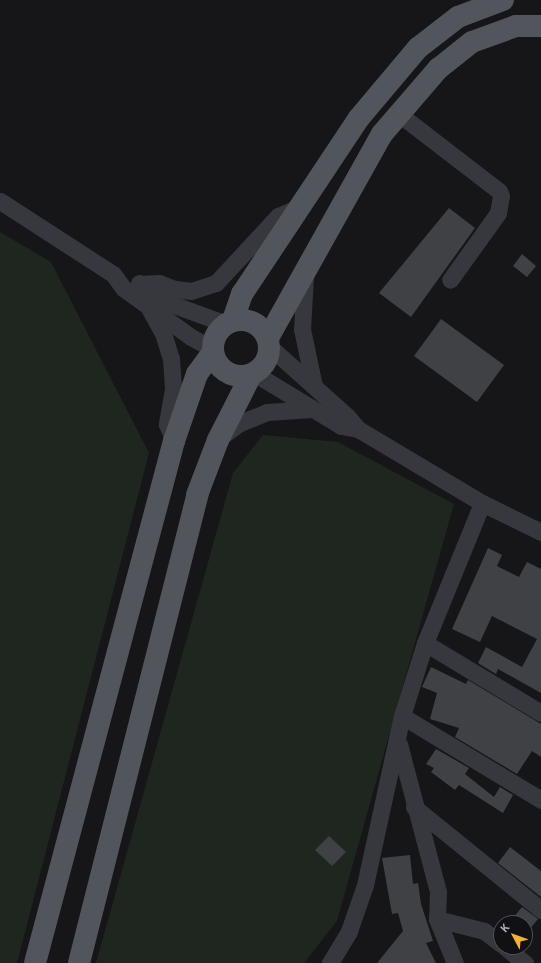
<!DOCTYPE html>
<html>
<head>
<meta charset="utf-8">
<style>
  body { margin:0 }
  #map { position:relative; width:541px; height:963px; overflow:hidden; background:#161618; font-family:Barlow,sans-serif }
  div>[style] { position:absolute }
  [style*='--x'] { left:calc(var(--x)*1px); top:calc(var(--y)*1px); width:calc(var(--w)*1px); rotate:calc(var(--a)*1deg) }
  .green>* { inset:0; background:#1e261f }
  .building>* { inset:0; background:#404145 }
  .minor>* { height:17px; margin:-8.5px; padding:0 8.5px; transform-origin:8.5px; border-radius:8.5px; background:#37383d }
  .major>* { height:22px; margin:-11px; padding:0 11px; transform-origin:11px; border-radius:11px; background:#53555c }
  .major>.ring { margin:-11px; padding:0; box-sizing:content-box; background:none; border:22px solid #53555c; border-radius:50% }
  span { translate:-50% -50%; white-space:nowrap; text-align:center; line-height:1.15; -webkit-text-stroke:4px #111113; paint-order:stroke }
  .north { position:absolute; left:493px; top:915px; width:40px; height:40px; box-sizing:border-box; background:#111113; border:1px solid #4d4f55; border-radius:50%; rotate:311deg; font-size:11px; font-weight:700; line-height:16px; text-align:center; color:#a8adb8 }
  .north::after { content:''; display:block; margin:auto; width:14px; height:18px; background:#f2b134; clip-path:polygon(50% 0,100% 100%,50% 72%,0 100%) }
</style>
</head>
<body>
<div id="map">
  <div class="green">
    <div style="clip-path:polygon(0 232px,51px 262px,149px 453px,17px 963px,0 963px)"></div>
    <div style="clip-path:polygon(263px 435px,338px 442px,454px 504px,337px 921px,304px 963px,96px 963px,233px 473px)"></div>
  </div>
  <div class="building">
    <div style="clip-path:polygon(449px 208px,475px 228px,411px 317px,379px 293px)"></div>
    <div style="clip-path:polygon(522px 254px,536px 266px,527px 277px,513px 266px)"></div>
    <div style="clip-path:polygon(441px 319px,504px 365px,477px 402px,414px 356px)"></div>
    <div style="clip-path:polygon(488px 548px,502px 555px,497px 566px,519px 577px,527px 562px,541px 569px,541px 693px,498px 669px,496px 674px,478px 663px,486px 647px,522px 667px,537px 639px,492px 616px,480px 642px,452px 629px)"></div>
    <div style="clip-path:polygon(431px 667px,466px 684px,468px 680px,541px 724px,541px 757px,532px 751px,517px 774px,455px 737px,459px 728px,430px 719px,437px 693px,422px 687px)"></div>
    <div style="clip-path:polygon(436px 749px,469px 768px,465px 774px,494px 797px,500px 787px,513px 795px,503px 813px,459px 785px,455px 790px,431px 772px,434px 768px,426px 764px)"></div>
    <div style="clip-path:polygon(329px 836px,346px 852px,332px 866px,315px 850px)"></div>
    <div style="clip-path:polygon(510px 847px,541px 871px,541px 897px,498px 863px)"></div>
    <div style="clip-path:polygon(410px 855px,413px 884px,418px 883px,421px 904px,433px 941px,426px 943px,436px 963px,377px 963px,403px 931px,398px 913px,392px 914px,382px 858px)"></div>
    <div style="clip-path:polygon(522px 907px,538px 919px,525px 935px,525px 923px,509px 923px)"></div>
  </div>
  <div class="minor">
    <div style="--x:399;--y:114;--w:126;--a:37.6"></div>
    <div style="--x:499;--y:191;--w:5;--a:68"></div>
    <div style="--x:501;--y:196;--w:17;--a:100"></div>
    <div style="--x:498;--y:213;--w:82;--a:125.6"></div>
    <div style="--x:0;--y:201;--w:135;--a:32.9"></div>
    <div style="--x:113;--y:274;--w:17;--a:54"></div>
    <div style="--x:123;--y:288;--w:84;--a:35.8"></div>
    <div style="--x:191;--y:337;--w:25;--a:29"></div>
    <div style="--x:305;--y:276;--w:53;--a:93.2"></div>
    <div style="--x:302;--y:329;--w:58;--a:78.1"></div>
    <div style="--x:139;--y:283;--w:36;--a:34"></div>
    <div style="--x:169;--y:303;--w:61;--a:20.2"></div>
    <div style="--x:140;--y:284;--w:19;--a:-3"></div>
    <div style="--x:159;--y:283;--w:17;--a:21"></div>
    <div style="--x:175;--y:289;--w:16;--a:7"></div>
    <div style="--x:191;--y:291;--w:26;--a:-18"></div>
    <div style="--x:216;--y:283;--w:91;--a:-47.2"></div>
    <div style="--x:278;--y:216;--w:25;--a:-23"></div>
    <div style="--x:150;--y:310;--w:26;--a:61"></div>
    <div style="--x:163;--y:333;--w:27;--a:73"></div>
    <div style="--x:171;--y:359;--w:30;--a:86"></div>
    <div style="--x:173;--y:389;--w:36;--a:100"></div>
    <div style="--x:167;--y:424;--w:18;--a:68"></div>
    <div style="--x:270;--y:347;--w:103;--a:41.9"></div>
    <div style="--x:347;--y:416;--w:17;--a:50"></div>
    <div style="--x:254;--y:373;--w:102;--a:31.3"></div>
    <div style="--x:341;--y:426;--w:17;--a:10"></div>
    <div style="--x:358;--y:429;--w:144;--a:30.8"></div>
    <div style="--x:482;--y:503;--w:66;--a:26.2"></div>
    <div style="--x:219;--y:438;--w:26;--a:-36"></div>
    <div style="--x:240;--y:423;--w:29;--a:-22"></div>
    <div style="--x:267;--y:412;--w:45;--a:-3.8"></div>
    <div style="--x:425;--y:643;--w:135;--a:31.1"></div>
    <div style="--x:402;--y:716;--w:162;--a:31.1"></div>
    <div style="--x:399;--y:744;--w:153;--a:75.2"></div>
    <div style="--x:438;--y:892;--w:27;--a:92"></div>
    <div style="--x:437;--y:919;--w:48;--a:67.8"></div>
    <div style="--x:414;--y:807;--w:164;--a:39"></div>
    <div style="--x:437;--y:919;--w:49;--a:14.3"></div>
    <div style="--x:484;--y:931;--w:21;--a:37"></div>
    <div style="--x:505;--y:947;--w:26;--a:39"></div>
    <div style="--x:330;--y:963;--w:37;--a:-59"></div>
    <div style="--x:349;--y:931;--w:49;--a:-70.8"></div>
    <div style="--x:365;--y:885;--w:173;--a:-77.7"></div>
    <div style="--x:402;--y:716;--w:77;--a:-72.5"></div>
    <div style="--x:425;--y:643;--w:151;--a:-67.8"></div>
  </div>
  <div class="major">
    <div class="ring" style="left:213px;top:320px;width:34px;height:34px"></div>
    <div style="--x:233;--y:320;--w:28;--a:-71"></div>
    <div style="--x:242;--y:294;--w:211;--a:-56.4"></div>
    <div style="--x:359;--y:118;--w:92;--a:-49.9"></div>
    <div style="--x:418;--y:48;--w:51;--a:-37.8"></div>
    <div style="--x:458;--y:17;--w:48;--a:-20.7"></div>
    <div style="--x:268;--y:338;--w:234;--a:-60.8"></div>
    <div style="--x:382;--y:134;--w:86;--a:-49.3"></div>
    <div style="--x:438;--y:69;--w:43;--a:-38.5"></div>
    <div style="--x:472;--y:42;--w:47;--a:-20"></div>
    <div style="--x:516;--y:26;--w:25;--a:0"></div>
    <div style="--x:35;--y:963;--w:540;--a:-75.09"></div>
    <div style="--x:174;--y:441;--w:71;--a:-71.1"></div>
    <div style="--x:197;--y:374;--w:27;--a:-54"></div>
    <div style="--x:79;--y:963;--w:483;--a:-75.8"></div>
    <div style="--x:197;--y:495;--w:59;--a:-69.1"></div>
    <div style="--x:218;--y:440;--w:73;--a:-63.1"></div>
  </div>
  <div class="north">K</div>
</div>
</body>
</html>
